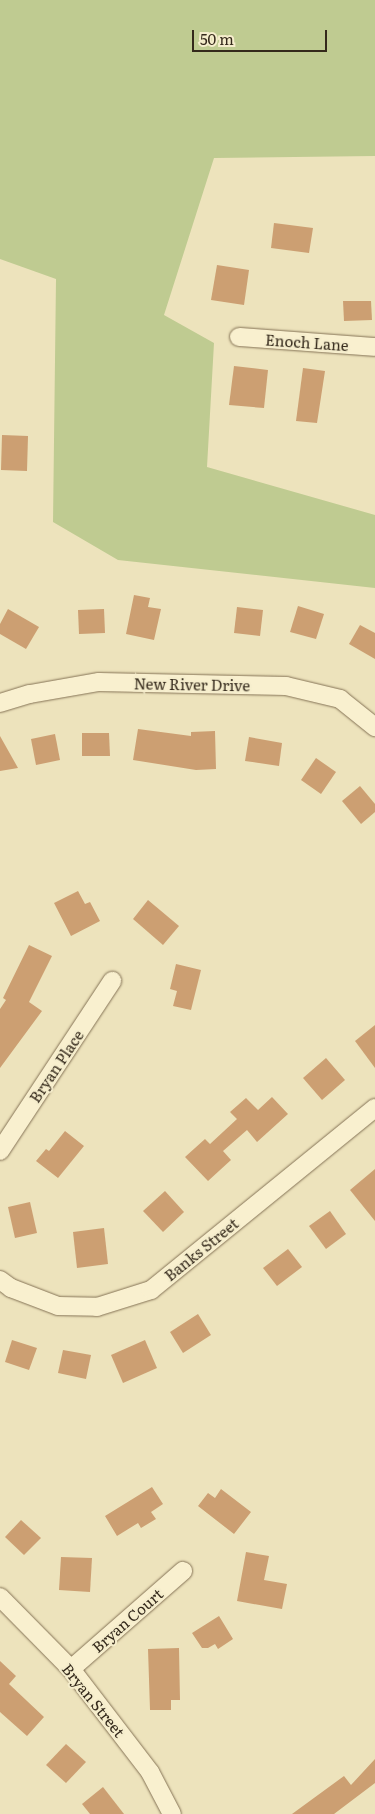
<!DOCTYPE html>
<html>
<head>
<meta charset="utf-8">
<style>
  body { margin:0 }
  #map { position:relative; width:375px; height:1814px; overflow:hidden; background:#ede3bc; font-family:Literata,serif }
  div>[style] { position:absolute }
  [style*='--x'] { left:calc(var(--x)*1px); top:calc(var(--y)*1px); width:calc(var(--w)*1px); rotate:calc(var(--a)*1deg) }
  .green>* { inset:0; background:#bfcb91 }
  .building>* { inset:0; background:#cc9f72 }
  .roads { filter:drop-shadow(0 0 1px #857356) drop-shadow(0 0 1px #857356) }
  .street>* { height:18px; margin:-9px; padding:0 9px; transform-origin:9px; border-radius:9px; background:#f9f0cf }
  span { translate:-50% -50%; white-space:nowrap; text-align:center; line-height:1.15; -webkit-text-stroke:4px #f5edcc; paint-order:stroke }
  .street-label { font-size:15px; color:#34291b }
  .scale { position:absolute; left:192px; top:30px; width:135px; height:22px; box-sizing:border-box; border:2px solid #34291b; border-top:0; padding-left:6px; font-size:15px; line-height:18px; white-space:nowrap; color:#34291b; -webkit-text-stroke:4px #f5edcc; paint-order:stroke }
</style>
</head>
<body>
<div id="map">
  <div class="green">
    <div style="clip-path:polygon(0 0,375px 0,375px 156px,214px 158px,164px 315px,214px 343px,207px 467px,375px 515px,375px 588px,118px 560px,53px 522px,56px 279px,0 259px)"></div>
  </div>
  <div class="building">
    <div style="clip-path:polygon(274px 223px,313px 228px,309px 253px,271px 248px)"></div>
    <div style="clip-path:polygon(217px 265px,249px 270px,244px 305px,211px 300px)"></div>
    <div style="clip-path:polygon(343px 301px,371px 301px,372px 320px,344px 321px)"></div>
    <div style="clip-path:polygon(234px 366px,268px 370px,264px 408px,229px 405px)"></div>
    <div style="clip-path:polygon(303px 368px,325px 371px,317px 423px,296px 421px)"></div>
    <div style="clip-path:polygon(2px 435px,28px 436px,27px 471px,1px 470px)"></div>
    <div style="clip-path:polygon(134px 595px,150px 598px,148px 607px,161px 609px,154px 640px,126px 634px)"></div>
    <div style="clip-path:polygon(298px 606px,324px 614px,316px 639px,290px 632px)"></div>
    <div style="clip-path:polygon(237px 607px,263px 610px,260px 636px,234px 633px)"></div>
    <div style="clip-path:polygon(8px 609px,39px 627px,26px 649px,0 634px,0 624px)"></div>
    <div style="clip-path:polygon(104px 609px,105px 633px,79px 634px,78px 610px)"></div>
    <div style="clip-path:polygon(360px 625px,375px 633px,375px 659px,349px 644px)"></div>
    <div style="clip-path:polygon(138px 729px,191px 736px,191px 732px,215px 731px,216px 769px,196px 770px,133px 760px)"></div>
    <div style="clip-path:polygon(82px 733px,109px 733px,110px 756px,82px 756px)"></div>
    <div style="clip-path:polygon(55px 734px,60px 760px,36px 765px,31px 739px)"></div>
    <div style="clip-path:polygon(0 736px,18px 768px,0 771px)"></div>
    <div style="clip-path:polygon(249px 737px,282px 743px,279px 766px,245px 761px)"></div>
    <div style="clip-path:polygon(316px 758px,336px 772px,321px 794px,301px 780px)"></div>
    <div style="clip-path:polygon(360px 786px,375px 804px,375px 812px,361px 824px,342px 801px)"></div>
    <div style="clip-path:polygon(78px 891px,85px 904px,90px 902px,100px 921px,71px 936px,54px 903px)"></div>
    <div style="clip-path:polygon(148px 900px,179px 926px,163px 945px,133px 919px)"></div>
    <div style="clip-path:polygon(29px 945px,52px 956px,29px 1002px,42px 1011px,0 1068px,0 1009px,6px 1000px,3px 998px)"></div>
    <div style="clip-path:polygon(176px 964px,201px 970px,191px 1010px,173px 1006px,177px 991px,170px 989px)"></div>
    <div style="clip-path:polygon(375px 1025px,375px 1068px,355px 1041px)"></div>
    <div style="clip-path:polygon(326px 1058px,345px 1080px,322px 1100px,303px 1078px)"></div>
    <div style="clip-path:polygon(272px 1097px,288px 1114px,257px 1142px,247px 1130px,223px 1151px,231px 1160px,208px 1181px,185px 1157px,205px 1139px,210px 1144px,237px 1119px,230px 1112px,246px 1098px,258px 1110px)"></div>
    <div style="clip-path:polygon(65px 1131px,84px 1146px,58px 1178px,36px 1161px,46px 1149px,49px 1151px)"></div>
    <div style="clip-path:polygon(375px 1169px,375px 1221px,350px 1190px)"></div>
    <div style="clip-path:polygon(165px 1191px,184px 1212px,163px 1232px,143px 1211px)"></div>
    <div style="clip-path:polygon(30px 1202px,37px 1233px,15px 1238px,8px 1207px)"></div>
    <div style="clip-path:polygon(330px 1211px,346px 1234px,326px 1249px,309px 1226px)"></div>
    <div style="clip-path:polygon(104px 1228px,108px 1264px,77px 1268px,73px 1232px)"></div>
    <div style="clip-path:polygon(288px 1249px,302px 1267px,277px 1286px,263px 1268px)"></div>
    <div style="clip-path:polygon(198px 1314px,211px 1335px,183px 1353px,170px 1332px)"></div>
    <div style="clip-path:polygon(12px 1340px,37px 1348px,29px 1370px,5px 1362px)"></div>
    <div style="clip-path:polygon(145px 1340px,157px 1368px,123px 1383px,111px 1355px)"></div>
    <div style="clip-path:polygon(63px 1350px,91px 1355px,86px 1379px,58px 1373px)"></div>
    <div style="clip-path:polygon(152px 1487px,163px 1504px,151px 1512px,156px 1519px,141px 1528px,138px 1523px,117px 1536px,105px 1516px)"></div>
    <div style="clip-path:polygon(221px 1489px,251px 1512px,234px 1534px,198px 1506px,208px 1493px,215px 1498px)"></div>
    <div style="clip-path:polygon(21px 1520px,41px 1538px,24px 1555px,5px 1537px)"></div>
    <div style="clip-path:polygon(246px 1552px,269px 1556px,264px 1580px,287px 1584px,282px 1609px,237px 1601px)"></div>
    <div style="clip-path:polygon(61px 1557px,92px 1558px,90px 1592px,59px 1590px)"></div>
    <div style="clip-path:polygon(219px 1616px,233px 1639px,218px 1649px,215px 1644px,208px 1648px,202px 1648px,192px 1633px)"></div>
    <div style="clip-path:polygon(179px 1648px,180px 1700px,171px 1700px,171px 1710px,150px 1710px,148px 1649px)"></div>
    <div style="clip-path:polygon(0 1661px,16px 1676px,9px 1684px,44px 1717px,27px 1736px,0 1712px)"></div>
    <div style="clip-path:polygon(66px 1744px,86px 1762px,66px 1783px,46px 1765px)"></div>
    <div style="clip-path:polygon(375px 1759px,375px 1783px,334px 1814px,292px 1814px,344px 1776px,351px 1785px)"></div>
    <div style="clip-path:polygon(103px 1787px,124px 1814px,90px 1814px,82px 1804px)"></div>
  </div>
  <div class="roads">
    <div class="street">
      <div style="--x:239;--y:337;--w:136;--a:4.2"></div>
      <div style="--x:0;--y:703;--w:31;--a:-17"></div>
      <div style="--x:30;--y:694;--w:70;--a:-9.9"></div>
      <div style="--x:99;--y:682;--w:187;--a:1.2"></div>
      <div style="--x:286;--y:686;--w:56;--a:13.5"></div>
      <div style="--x:340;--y:699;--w:45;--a:38.7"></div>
      <div style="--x:0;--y:1151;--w:204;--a:-56.6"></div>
      <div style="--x:0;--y:1280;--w:14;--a:36"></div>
      <div style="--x:11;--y:1288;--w:50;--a:21"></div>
      <div style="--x:58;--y:1306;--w:39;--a:1"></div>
      <div style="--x:97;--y:1307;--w:57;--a:-17.5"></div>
      <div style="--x:151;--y:1290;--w:289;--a:-39.1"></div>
      <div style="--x:0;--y:1597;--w:101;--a:45.4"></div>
      <div style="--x:71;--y:1669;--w:130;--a:52.5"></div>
      <div style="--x:150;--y:1772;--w:47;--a:62.4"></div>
      <div style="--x:71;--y:1669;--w:149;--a:-41.2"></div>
    </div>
  </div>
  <div class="street-label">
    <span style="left:307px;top:342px;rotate:4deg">Enoch Lane</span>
    <span style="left:192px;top:684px;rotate:1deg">New River Drive</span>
    <span style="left:56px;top:1066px;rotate:-56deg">Bryan Place</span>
    <span style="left:201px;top:1249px;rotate:-39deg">Banks Street</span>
    <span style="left:127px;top:1620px;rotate:-41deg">Bryan Court</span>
    <span style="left:94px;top:1700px;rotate:51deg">Bryan Street</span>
  </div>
  <div class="scale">50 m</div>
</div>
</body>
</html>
